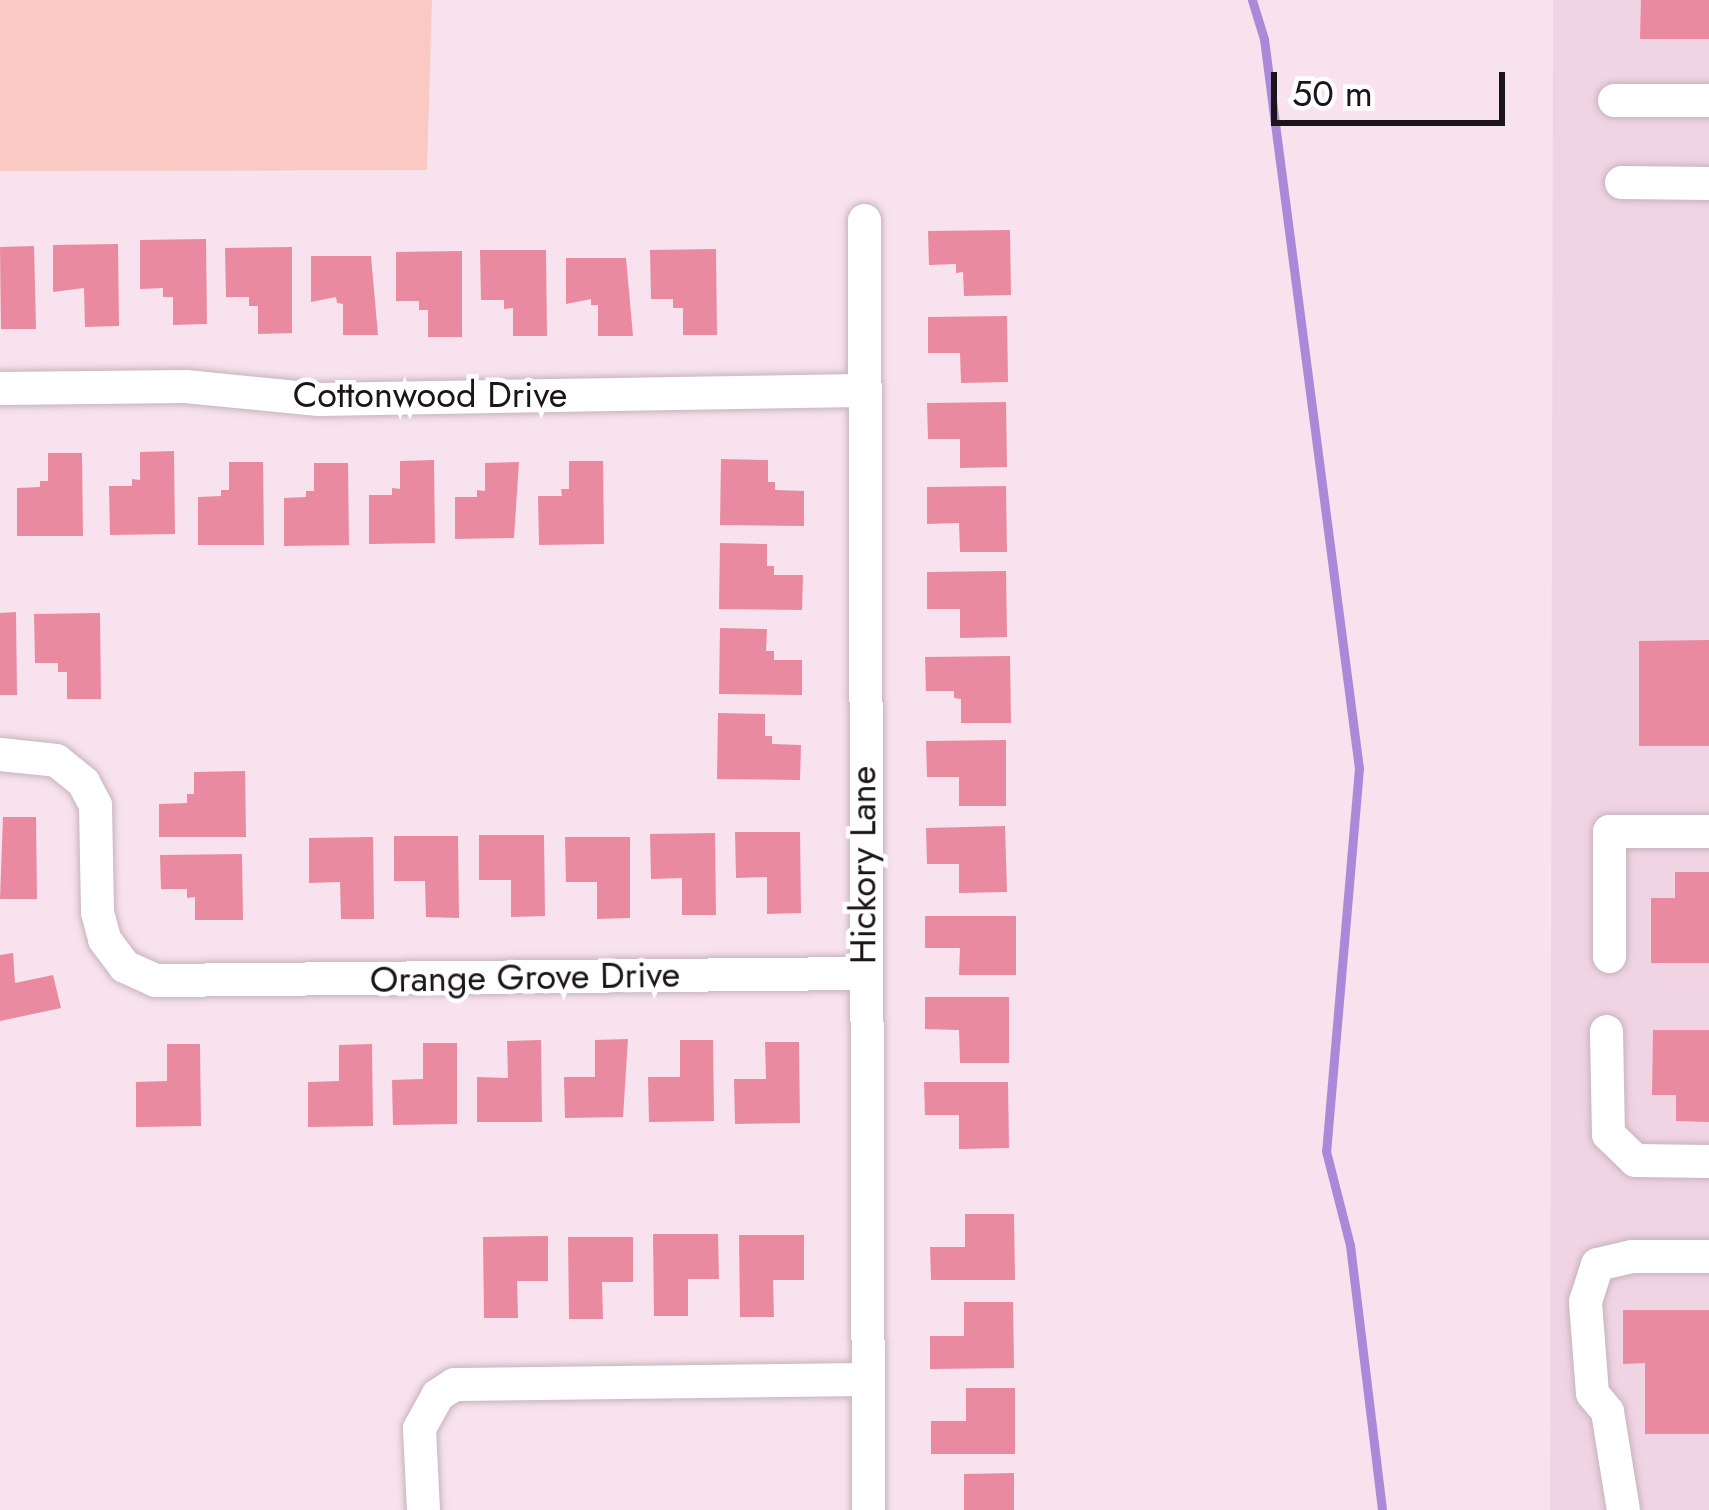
<!DOCTYPE html>
<html>
<head>
<meta charset="utf-8">
<style>
  body { margin:0 }
  #map { position:relative; width:1709px; height:1510px; overflow:hidden; background:#f7e2ed; font-family:Jost,sans-serif }
  div>[style] { position:absolute }
  [style*='--x'] { left:calc(var(--x)*1px); top:calc(var(--y)*1px); width:calc(var(--w)*1px); rotate:calc(var(--a)*1deg) }
  .built>* { inset:0; background:#f1d4e4 }
  .green>* { inset:0; background:#fac9c3 }
  .stream>* { height:9px; margin:-4.5px; padding:0 4.5px; transform-origin:4.5px; border-radius:4.5px; background:#aa89d8 }
  .building>* { inset:0; background:#e98aa0 }
  .roads { filter:drop-shadow(0 0 3px #c7b3bd) drop-shadow(0 0 3px #c7b3bd) }
  .minor>* { height:33px; margin:-16.5px; padding:0 16.5px; transform-origin:16.5px; border-radius:16.5px; background:#fff }
  span { translate:-50% -50%; white-space:nowrap; text-align:center; line-height:1.15; -webkit-text-stroke:9px #fff; paint-order:stroke }
  .street-label { font-size:36px; color:#1b1418 }
  .scale { position:absolute; left:1271px; top:72px; width:234px; height:54px; box-sizing:border-box; border:6px solid #1b1418; border-top:0; padding-left:15px; font-size:36px; line-height:42px; white-space:nowrap; color:#1b1418; -webkit-text-stroke:9px #fff; paint-order:stroke }
</style>
</head>
<body>
<div id="map">
  <div class="built">
    <div style="clip-path:polygon(1553px 0,1709px 0,1709px 1510px,1550px 1510px)"></div>
  </div>
  <div class="green">
    <div style="clip-path:polygon(0 0,432px 0,427px 170px,0 171px)"></div>
  </div>
  <div class="stream">
    <div style="--x:1252;--y:0;--w:41;--a:72.9"></div>
    <div style="--x:1264;--y:39;--w:735;--a:82.58"></div>
    <div style="--x:1359;--y:768;--w:384;--a:94.9"></div>
    <div style="--x:1326;--y:1151;--w:97;--a:75.7"></div>
    <div style="--x:1350;--y:1245;--w:267;--a:83.1"></div>
  </div>
  <div class="building">
    <div style="clip-path:polygon(1641px 0,1709px 0,1709px 39px,1640px 39px)"></div>
    <div style="clip-path:polygon(1010px 230px,1011px 295px,964px 296px,963px 272px,956px 273px,956px 264px,929px 265px,928px 231px)"></div>
    <div style="clip-path:polygon(206px 239px,207px 324px,173px 325px,173px 297px,163px 297px,163px 288px,140px 289px,140px 240px)"></div>
    <div style="clip-path:polygon(118px 244px,119px 326px,85px 327px,84px 288px,53px 292px,53px 245px)"></div>
    <div style="clip-path:polygon(34px 246px,36px 329px,1px 329px,0 247px)"></div>
    <div style="clip-path:polygon(292px 247px,292px 333px,258px 334px,258px 306px,249px 306px,249px 297px,226px 297px,225px 248px)"></div>
    <div style="clip-path:polygon(716px 249px,717px 335px,683px 335px,683px 308px,673px 308px,673px 299px,651px 299px,650px 250px)"></div>
    <div style="clip-path:polygon(480px 250px,546px 250px,547px 336px,513px 336px,513px 308px,504px 309px,504px 300px,481px 300px)"></div>
    <div style="clip-path:polygon(462px 251px,462px 337px,428px 337px,428px 310px,419px 310px,419px 301px,396px 301px,396px 252px)"></div>
    <div style="clip-path:polygon(311px 256px,371px 256px,378px 335px,343px 335px,343px 304px,337px 303px,336px 297px,311px 302px)"></div>
    <div style="clip-path:polygon(566px 258px,626px 258px,633px 336px,598px 336px,598px 305px,591px 305px,591px 299px,566px 304px)"></div>
    <div style="clip-path:polygon(1007px 316px,1008px 382px,961px 383px,960px 353px,928px 353px,928px 317px)"></div>
    <div style="clip-path:polygon(1006px 402px,1007px 467px,960px 468px,960px 439px,928px 439px,927px 403px)"></div>
    <div style="clip-path:polygon(174px 451px,175px 534px,110px 535px,109px 486px,132px 486px,132px 479px,140px 480px,140px 452px)"></div>
    <div style="clip-path:polygon(48px 453px,82px 453px,83px 536px,17px 536px,17px 488px,40px 487px,40px 481px,48px 481px)"></div>
    <div style="clip-path:polygon(721px 459px,768px 460px,768px 482px,775px 482px,775px 490px,804px 491px,804px 526px,720px 525px)"></div>
    <div style="clip-path:polygon(434px 460px,435px 543px,369px 544px,369px 495px,392px 495px,392px 488px,400px 489px,400px 461px)"></div>
    <div style="clip-path:polygon(569px 461px,603px 461px,604px 544px,539px 545px,538px 496px,562px 496px,561px 489px,569px 489px)"></div>
    <div style="clip-path:polygon(229px 462px,263px 462px,264px 545px,198px 545px,198px 497px,221px 496px,221px 490px,229px 490px)"></div>
    <div style="clip-path:polygon(519px 462px,514px 538px,455px 539px,455px 497px,477px 497px,477px 490px,485px 491px,485px 463px)"></div>
    <div style="clip-path:polygon(314px 463px,348px 463px,349px 545px,284px 546px,284px 498px,306px 497px,306px 491px,314px 491px)"></div>
    <div style="clip-path:polygon(1006px 486px,1007px 552px,960px 552px,959px 523px,927px 524px,927px 487px)"></div>
    <div style="clip-path:polygon(720px 543px,767px 544px,767px 566px,774px 566px,774px 575px,803px 575px,802px 610px,719px 609px)"></div>
    <div style="clip-path:polygon(1006px 571px,1007px 637px,960px 638px,960px 609px,927px 609px,927px 572px)"></div>
    <div style="clip-path:polygon(16px 612px,17px 695px,0 695px,0 613px)"></div>
    <div style="clip-path:polygon(100px 613px,101px 699px,67px 699px,67px 672px,58px 672px,58px 663px,35px 663px,34px 614px)"></div>
    <div style="clip-path:polygon(720px 628px,767px 629px,766px 651px,774px 651px,774px 660px,802px 660px,802px 695px,719px 694px)"></div>
    <div style="clip-path:polygon(1709px 640px,1709px 746px,1639px 746px,1639px 641px)"></div>
    <div style="clip-path:polygon(1010px 656px,1011px 723px,961px 723px,961px 699px,954px 698px,954px 691px,926px 691px,925px 657px)"></div>
    <div style="clip-path:polygon(718px 713px,765px 714px,765px 736px,772px 736px,772px 744px,801px 745px,800px 780px,717px 779px)"></div>
    <div style="clip-path:polygon(1006px 740px,1006px 806px,959px 806px,959px 777px,927px 777px,926px 741px)"></div>
    <div style="clip-path:polygon(245px 771px,246px 837px,159px 837px,159px 804px,187px 803px,187px 794px,194px 794px,194px 772px)"></div>
    <div style="clip-path:polygon(3px 817px,36px 817px,37px 899px,0 899px)"></div>
    <div style="clip-path:polygon(1005px 826px,1007px 892px,959px 893px,959px 864px,927px 864px,926px 828px)"></div>
    <div style="clip-path:polygon(735px 832px,800px 832px,801px 913px,767px 914px,767px 877px,736px 878px)"></div>
    <div style="clip-path:polygon(715px 833px,716px 915px,682px 915px,682px 878px,651px 879px,650px 834px)"></div>
    <div style="clip-path:polygon(479px 835px,544px 835px,545px 916px,511px 917px,511px 880px,479px 880px)"></div>
    <div style="clip-path:polygon(394px 836px,458px 836px,459px 918px,426px 917px,425px 881px,394px 881px)"></div>
    <div style="clip-path:polygon(373px 837px,374px 919px,341px 919px,340px 882px,309px 883px,309px 838px)"></div>
    <div style="clip-path:polygon(565px 837px,630px 837px,630px 918px,597px 919px,597px 882px,566px 882px)"></div>
    <div style="clip-path:polygon(242px 854px,243px 920px,195px 920px,195px 897px,187px 898px,187px 889px,161px 889px,160px 855px)"></div>
    <div style="clip-path:polygon(1675px 872px,1709px 872px,1709px 963px,1651px 963px,1651px 898px,1675px 898px)"></div>
    <div style="clip-path:polygon(925px 916px,1016px 916px,1016px 975px,959px 975px,960px 948px,925px 948px)"></div>
    <div style="clip-path:polygon(13px 953px,15px 983px,53px 975px,61px 1008px,0 1021px,0 955px)"></div>
    <div style="clip-path:polygon(925px 997px,1009px 997px,1009px 1063px,960px 1063px,959px 1030px,925px 1029px)"></div>
    <div style="clip-path:polygon(1653px 1030px,1709px 1030px,1709px 1122px,1676px 1121px,1676px 1095px,1652px 1095px)"></div>
    <div style="clip-path:polygon(628px 1039px,623px 1117px,565px 1118px,564px 1077px,595px 1077px,595px 1040px)"></div>
    <div style="clip-path:polygon(541px 1040px,542px 1122px,477px 1122px,477px 1077px,508px 1078px,507px 1041px)"></div>
    <div style="clip-path:polygon(680px 1040px,713px 1040px,714px 1121px,649px 1122px,648px 1077px,680px 1077px)"></div>
    <div style="clip-path:polygon(765px 1042px,799px 1042px,800px 1123px,735px 1124px,734px 1079px,766px 1079px)"></div>
    <div style="clip-path:polygon(423px 1043px,457px 1043px,457px 1124px,393px 1125px,392px 1080px,423px 1079px)"></div>
    <div style="clip-path:polygon(167px 1044px,200px 1044px,201px 1126px,136px 1127px,136px 1082px,167px 1081px)"></div>
    <div style="clip-path:polygon(372px 1044px,373px 1126px,308px 1127px,308px 1082px,339px 1081px,339px 1045px)"></div>
    <div style="clip-path:polygon(924px 1082px,1008px 1082px,1009px 1148px,959px 1149px,959px 1115px,925px 1115px)"></div>
    <div style="clip-path:polygon(965px 1214px,1014px 1214px,1015px 1280px,931px 1280px,930px 1247px,965px 1247px)"></div>
    <div style="clip-path:polygon(653px 1234px,718px 1234px,719px 1279px,688px 1279px,688px 1316px,654px 1316px)"></div>
    <div style="clip-path:polygon(739px 1235px,804px 1235px,804px 1280px,773px 1280px,774px 1317px,740px 1317px)"></div>
    <div style="clip-path:polygon(548px 1236px,548px 1281px,517px 1281px,518px 1318px,484px 1318px,483px 1237px)"></div>
    <div style="clip-path:polygon(568px 1237px,633px 1237px,633px 1282px,602px 1282px,603px 1319px,569px 1319px)"></div>
    <div style="clip-path:polygon(964px 1302px,1013px 1302px,1014px 1368px,930px 1369px,930px 1336px,964px 1336px)"></div>
    <div style="clip-path:polygon(1623px 1310px,1709px 1310px,1709px 1434px,1645px 1434px,1645px 1363px,1623px 1364px)"></div>
    <div style="clip-path:polygon(966px 1388px,1015px 1388px,1015px 1454px,931px 1454px,931px 1421px,966px 1421px)"></div>
    <div style="clip-path:polygon(1014px 1473px,1014px 1510px,964px 1510px,964px 1474px)"></div>
  </div>
  <div class="roads">
    <div class="minor">
      <div style="--x:1614;--y:100;--w:95;--a:0"></div>
      <div style="--x:1621;--y:182;--w:88;--a:0.7"></div>
      <div style="--x:864;--y:220;--w:1290;--a:89.82"></div>
      <div style="--x:0;--y:388;--w:185;--a:-0.6"></div>
      <div style="--x:185;--y:386;--w:134;--a:5.6"></div>
      <div style="--x:318;--y:399;--w:542;--a:-0.95"></div>
      <div style="--x:0;--y:754;--w:56;--a:6.1"></div>
      <div style="--x:56;--y:760;--w:35;--a:39"></div>
      <div style="--x:83;--y:782;--w:26;--a:62"></div>
      <div style="--x:95;--y:805;--w:107;--a:88.9"></div>
      <div style="--x:97;--y:912;--w:28;--a:75"></div>
      <div style="--x:104;--y:939;--w:34;--a:53"></div>
      <div style="--x:124;--y:966;--w:34;--a:24"></div>
      <div style="--x:155;--y:980;--w:708;--a:-0.57"></div>
      <div style="--x:1609;--y:956;--w:125;--a:-90"></div>
      <div style="--x:1609;--y:831;--w:100;--a:0"></div>
      <div style="--x:1606;--y:1031;--w:103;--a:88.9"></div>
      <div style="--x:1608;--y:1134;--w:37;--a:44"></div>
      <div style="--x:1635;--y:1160;--w:74;--a:0.8"></div>
      <div style="--x:423;--y:1510;--w:82;--a:-92.8"></div>
      <div style="--x:419;--y:1428;--w:38;--a:-61"></div>
      <div style="--x:437;--y:1395;--w:20;--a:-33"></div>
      <div style="--x:454;--y:1384;--w:414;--a:-0.7"></div>
      <div style="--x:1623;--y:1510;--w:100;--a:-99.2"></div>
      <div style="--x:1607;--y:1411;--w:23;--a:-130"></div>
      <div style="--x:1592;--y:1393;--w:92;--a:-94.4"></div>
      <div style="--x:1585;--y:1301;--w:39;--a:-72"></div>
      <div style="--x:1597;--y:1264;--w:36;--a:-13"></div>
      <div style="--x:1632;--y:1256;--w:77;--a:0"></div>
    </div>
  </div>
  <div class="street-label">
    <span style="left:430px;top:395px">Cottonwood Drive</span>
    <span style="left:863px;top:865px;rotate:-90deg">Hickory Lane</span>
    <span style="left:525px;top:977px;rotate:-1deg">Orange Grove Drive</span>
  </div>
  <div class="scale">50 m</div>
</div>
</body>
</html>
